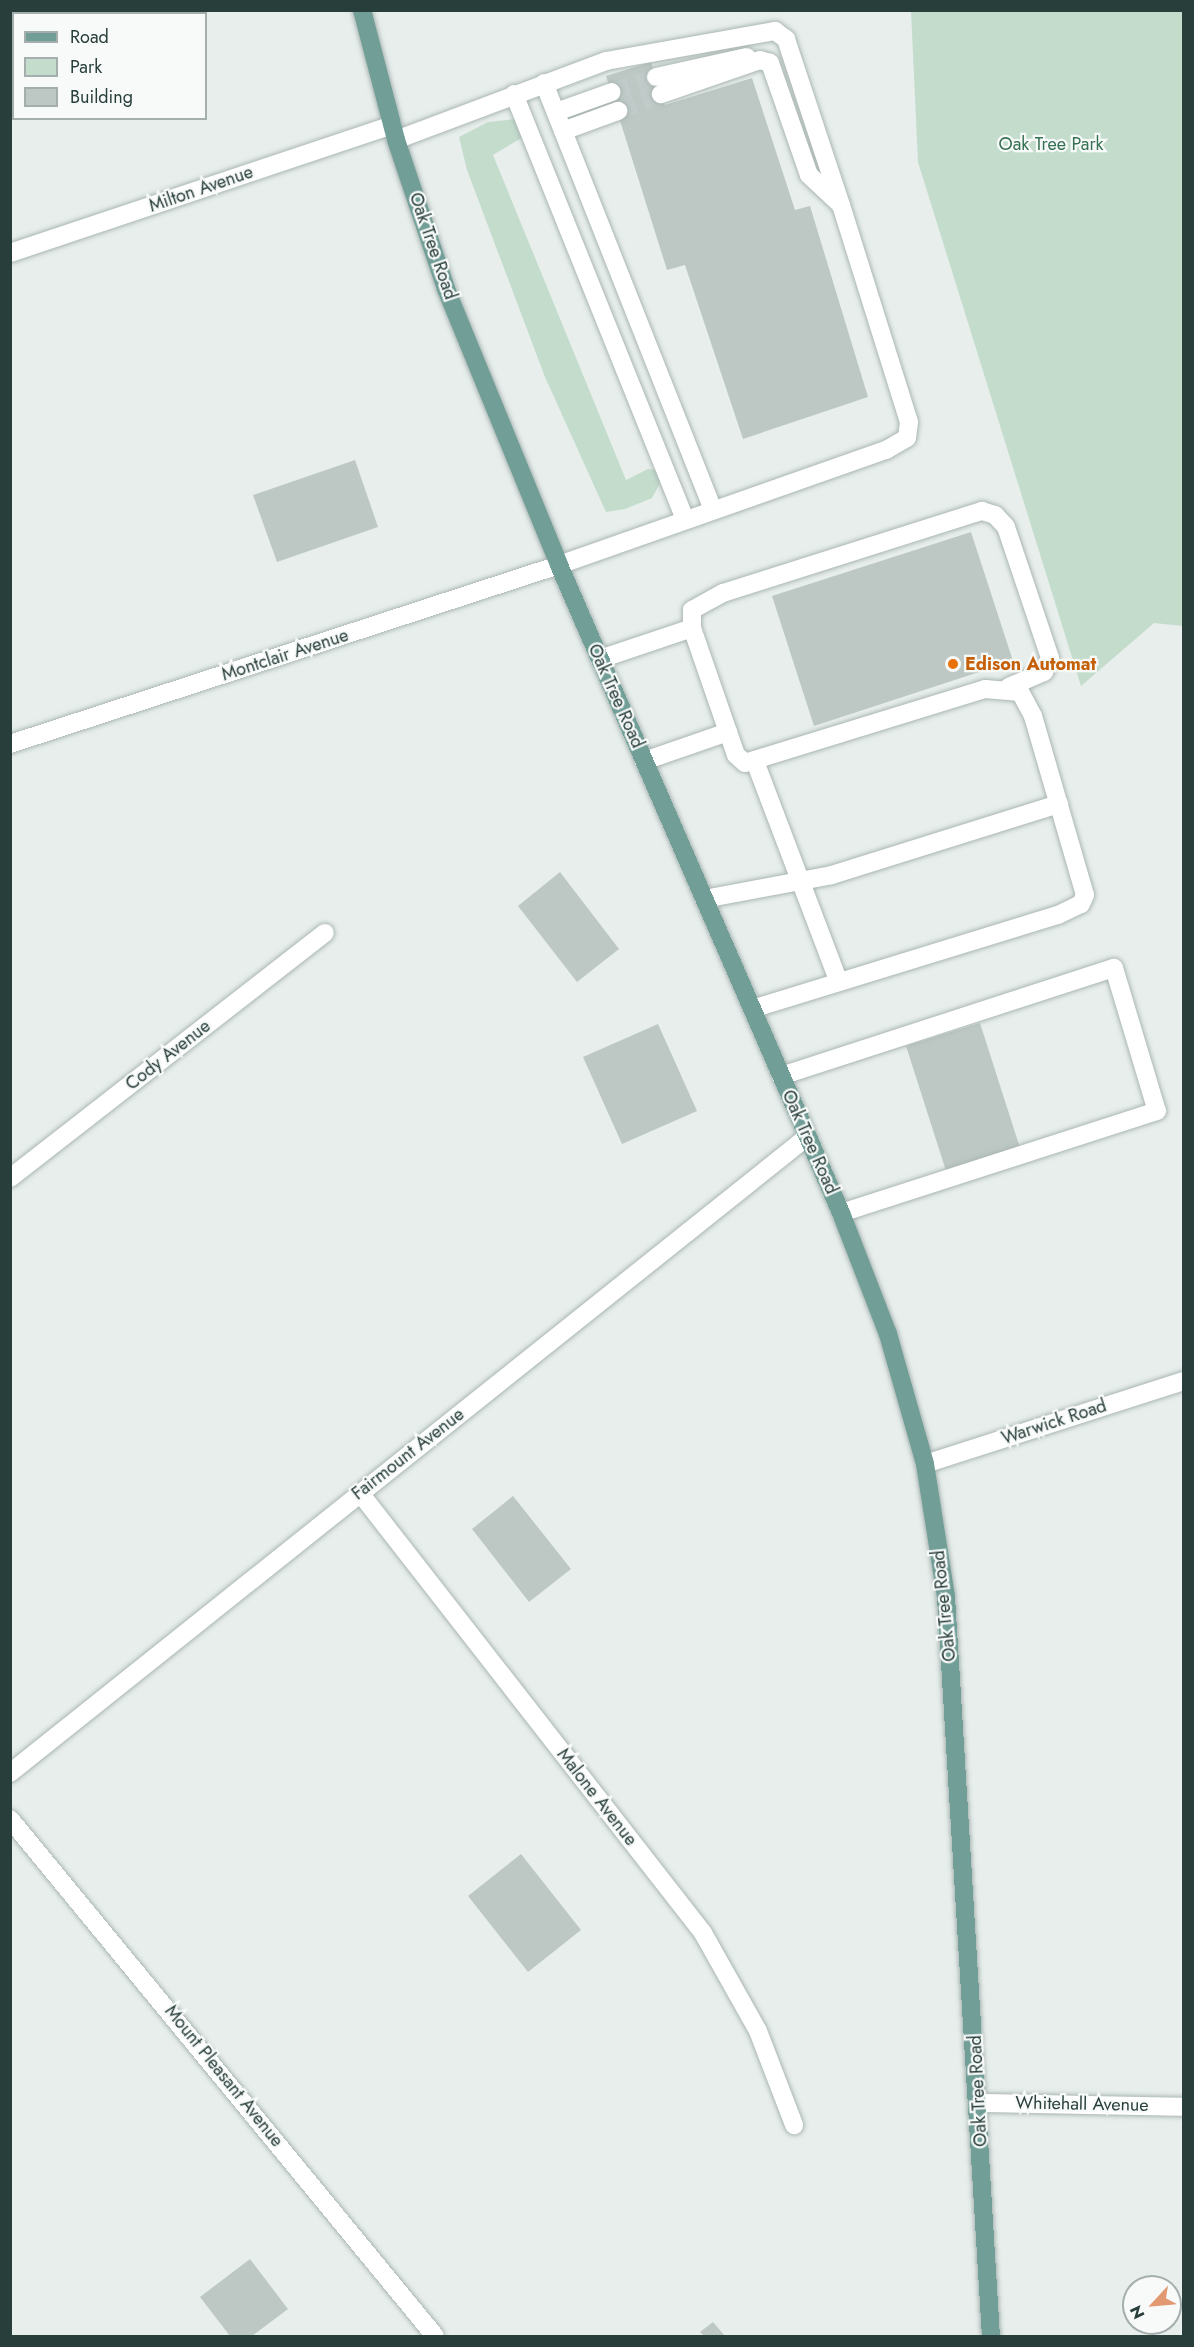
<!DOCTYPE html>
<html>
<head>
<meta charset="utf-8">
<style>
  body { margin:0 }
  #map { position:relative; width:1194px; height:2347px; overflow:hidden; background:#e7eeec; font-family:Jost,sans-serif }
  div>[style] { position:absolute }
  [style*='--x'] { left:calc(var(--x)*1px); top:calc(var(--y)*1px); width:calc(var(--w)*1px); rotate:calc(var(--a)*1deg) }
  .green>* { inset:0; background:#c3dccc }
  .building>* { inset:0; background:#bdc8c5 }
  .minor-tunnel>* { height:18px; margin-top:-9px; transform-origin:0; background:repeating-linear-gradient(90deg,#c1cbc9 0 18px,transparent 0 27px) }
  .roads { filter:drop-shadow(0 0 2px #aab6b3) drop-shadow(0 0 2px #aab6b3) }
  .minor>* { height:18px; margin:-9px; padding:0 9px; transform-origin:9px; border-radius:9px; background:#fff }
  .major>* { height:18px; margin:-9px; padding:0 9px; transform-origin:9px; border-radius:9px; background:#719e97 }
  .dots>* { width:16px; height:16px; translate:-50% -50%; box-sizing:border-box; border:3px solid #f7faf9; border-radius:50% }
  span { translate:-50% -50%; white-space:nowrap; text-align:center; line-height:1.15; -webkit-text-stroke:4.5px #f7faf9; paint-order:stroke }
  .park-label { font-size:18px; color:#367153 }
  .street-label { font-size:18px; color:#283e3b }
  .food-label { font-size:18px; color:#c56008; font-weight:700 }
  .left { translate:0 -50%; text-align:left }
  .frame { position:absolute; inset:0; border:12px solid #283e3b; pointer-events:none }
  .legend { position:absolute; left:12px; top:12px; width:195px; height:108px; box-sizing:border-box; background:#f7faf9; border:2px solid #a4afad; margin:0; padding:8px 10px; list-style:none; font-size:18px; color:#283e3b }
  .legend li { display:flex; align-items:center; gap:12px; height:30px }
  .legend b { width:30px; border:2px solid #a4afad }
  .north { position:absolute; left:1122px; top:2275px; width:60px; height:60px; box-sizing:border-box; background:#f7faf9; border:2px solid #a4afad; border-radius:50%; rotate:244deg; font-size:16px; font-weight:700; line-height:24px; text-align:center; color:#283e3b }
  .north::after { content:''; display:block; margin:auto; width:21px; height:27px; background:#e29971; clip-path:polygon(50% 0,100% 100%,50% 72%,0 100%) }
</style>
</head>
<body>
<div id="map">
  <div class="green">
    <div style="clip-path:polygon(911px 11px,1183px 11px,1183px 626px,1154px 623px,1081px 686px,918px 162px)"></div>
    <div style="clip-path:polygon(516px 119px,523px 137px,493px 155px,626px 480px,648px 469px,657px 470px,662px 480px,652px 498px,625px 509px,606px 512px,545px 377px,467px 170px,459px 137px,488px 122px)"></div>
  </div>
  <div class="building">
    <div style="clip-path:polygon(651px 62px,665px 105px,752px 78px,795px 210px,810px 206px,868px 397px,743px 439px,685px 265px,667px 270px,606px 76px)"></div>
    <div style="clip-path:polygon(355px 460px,378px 527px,277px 562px,253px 495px)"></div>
    <div style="clip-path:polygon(971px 532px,1013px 661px,814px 726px,772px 596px)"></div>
    <div style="clip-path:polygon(560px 872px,619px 949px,577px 982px,518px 906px)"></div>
    <div style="clip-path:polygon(980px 1023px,1021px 1151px,947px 1174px,906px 1046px)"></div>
    <div style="clip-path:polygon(658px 1024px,697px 1111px,622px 1144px,583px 1057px)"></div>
    <div style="clip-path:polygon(513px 1496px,571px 1569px,529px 1602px,472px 1529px)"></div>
    <div style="clip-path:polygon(521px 1854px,581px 1930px,528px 1972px,468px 1896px)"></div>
    <div style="clip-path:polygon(250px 2259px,288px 2309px,252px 2336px,230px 2336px,200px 2297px)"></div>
    <div style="clip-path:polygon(713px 2322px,725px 2336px,704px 2336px,700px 2332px)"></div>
  </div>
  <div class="minor-tunnel">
    <div style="--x:612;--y:92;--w:46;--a:-18.8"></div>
    <div style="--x:618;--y:111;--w:46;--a:-21.6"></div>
  </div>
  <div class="roads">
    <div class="minor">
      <div style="--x:656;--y:77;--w:93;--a:-12.4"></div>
      <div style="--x:544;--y:83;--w:459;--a:68.4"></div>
      <div style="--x:514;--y:94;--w:458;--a:68.1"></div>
      <div style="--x:556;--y:112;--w:59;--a:-19.7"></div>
      <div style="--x:563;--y:131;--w:59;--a:-20"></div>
      <div style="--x:396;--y:140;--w:224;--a:-20.6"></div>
      <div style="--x:606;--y:61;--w:172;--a:-10.1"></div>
      <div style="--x:775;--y:31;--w:14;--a:36"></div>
      <div style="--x:786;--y:39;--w:175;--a:71.7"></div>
      <div style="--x:10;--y:253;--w:403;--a:-18.5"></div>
      <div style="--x:600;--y:659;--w:97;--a:-18.6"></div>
      <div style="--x:10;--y:744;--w:577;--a:-18.06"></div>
      <div style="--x:559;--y:565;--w:347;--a:-19.4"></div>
      <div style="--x:886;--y:450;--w:24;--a:-30"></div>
      <div style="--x:907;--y:438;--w:16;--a:-83"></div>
      <div style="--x:909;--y:422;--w:227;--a:-107.4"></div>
      <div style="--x:841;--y:205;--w:44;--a:-136.8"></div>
      <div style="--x:809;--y:175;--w:119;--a:-109.2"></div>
      <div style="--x:770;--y:63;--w:10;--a:-163"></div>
      <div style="--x:760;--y:60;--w:105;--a:161"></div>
      <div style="--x:644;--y:761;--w:89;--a:-19"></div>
      <div style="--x:756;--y:764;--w:233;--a:69.2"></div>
      <div style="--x:704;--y:899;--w:130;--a:-10.6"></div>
      <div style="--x:832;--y:875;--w:238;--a:-17.4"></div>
      <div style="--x:752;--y:1009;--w:320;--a:-17.1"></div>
      <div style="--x:1058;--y:915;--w:25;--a:-26"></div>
      <div style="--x:1081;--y:904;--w:10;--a:-66"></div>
      <div style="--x:1085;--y:895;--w:186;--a:-106.2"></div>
      <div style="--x:1033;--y:716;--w:27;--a:-118"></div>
      <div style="--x:1020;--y:692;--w:35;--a:-175"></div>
      <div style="--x:985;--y:689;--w:251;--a:162.9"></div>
      <div style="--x:745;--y:763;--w:12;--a:-138"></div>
      <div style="--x:736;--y:755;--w:134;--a:-109.1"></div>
      <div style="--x:692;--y:628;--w:18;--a:-90"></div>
      <div style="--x:692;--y:610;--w:35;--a:-29"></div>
      <div style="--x:723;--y:593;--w:272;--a:-17.6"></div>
      <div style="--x:982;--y:511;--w:14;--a:17"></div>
      <div style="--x:995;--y:515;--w:16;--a:47"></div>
      <div style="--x:1006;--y:527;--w:138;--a:71.4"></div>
      <div style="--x:1050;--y:658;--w:15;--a:113"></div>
      <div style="--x:1044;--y:672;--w:38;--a:157"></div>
      <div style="--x:781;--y:1076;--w:350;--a:-18"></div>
      <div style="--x:1114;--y:968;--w:149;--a:73.3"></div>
      <div style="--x:1157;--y:1111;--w:332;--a:162.1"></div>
      <div style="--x:10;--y:1178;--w:399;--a:-37.9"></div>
      <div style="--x:925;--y:1464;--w:272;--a:-17.8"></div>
      <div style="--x:360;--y:1493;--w:558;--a:52.06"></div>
      <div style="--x:703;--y:1933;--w:112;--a:60.7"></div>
      <div style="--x:758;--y:2031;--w:101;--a:69"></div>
      <div style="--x:10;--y:1773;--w:1020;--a:-38.59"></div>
      <div style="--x:10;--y:1819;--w:669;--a:50.58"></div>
      <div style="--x:980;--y:2103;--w:204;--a:1.1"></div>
    </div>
    <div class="major">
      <div style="--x:362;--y:10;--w:134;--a:75.3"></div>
      <div style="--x:396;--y:140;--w:157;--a:71.4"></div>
      <div style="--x:446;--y:289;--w:298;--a:67.7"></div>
      <div style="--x:559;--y:565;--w:707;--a:66.48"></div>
      <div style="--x:841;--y:1213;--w:130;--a:68.8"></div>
      <div style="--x:888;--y:1334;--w:135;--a:74.1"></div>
      <div style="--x:925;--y:1464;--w:135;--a:81"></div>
      <div style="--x:946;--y:1597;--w:740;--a:86.52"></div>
    </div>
  </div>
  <div class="dots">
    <div style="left:953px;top:664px;background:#e8710a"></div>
  </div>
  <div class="park-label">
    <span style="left:1051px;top:144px">Oak Tree Park</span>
  </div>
  <div class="street-label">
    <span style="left:201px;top:189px;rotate:-19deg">Milton Avenue</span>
    <span style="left:433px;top:246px;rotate:71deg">Oak Tree Road</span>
    <span style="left:285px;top:655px;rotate:-18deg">Montclair Avenue</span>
    <span style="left:616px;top:696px;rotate:66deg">Oak Tree Road</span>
    <span style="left:168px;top:1055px;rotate:-38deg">Cody Avenue</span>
    <span style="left:810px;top:1142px;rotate:66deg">Oak Tree Road</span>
    <span style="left:1054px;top:1422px;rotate:-18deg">Warwick Road</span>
    <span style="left:408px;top:1454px;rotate:-38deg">Fairmount Avenue</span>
    <span style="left:944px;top:1606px;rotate:-96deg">Oak Tree Road</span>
    <span style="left:597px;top:1797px;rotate:52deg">Malone Avenue</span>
    <span style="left:224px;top:2076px;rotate:51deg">Mount Pleasant Avenue</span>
    <span style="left:978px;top:2091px;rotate:-93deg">Oak Tree Road</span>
    <span style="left:1082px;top:2104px;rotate:1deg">Whitehall Avenue</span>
  </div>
  <div class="food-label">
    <span class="left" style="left:965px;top:664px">Edison Automat</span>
  </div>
  <div class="frame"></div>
  <ul class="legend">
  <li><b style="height:8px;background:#719e97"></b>Road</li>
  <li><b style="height:16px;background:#c3dccc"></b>Park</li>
  <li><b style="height:16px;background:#bdc8c5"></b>Building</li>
  </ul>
  <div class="north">N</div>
</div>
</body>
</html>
